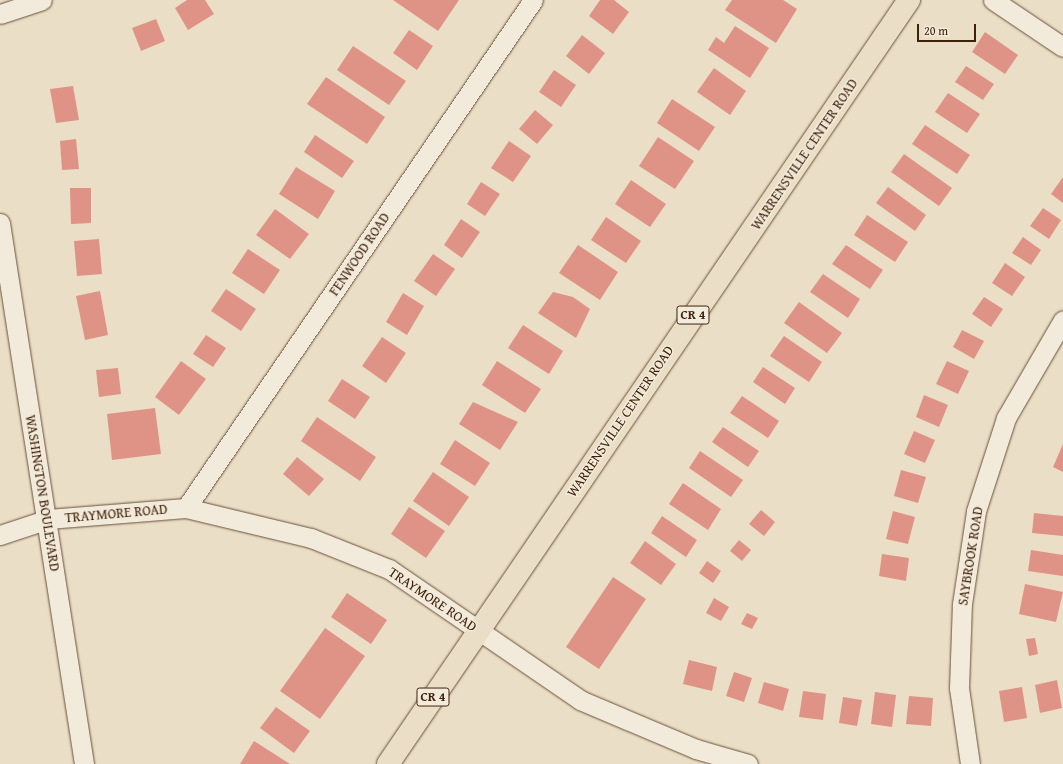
<!DOCTYPE html>
<html>
<head>
<meta charset="utf-8">
<style>
  body { margin:0 }
  #map { position:relative; width:1063px; height:764px; overflow:hidden; background:#ebdec6; font-family:"Gentium Book Plus",serif }
  div>[style] { position:absolute }
  [style*='--x'] { left:calc(var(--x)*1px); top:calc(var(--y)*1px); width:calc(var(--w)*1px); rotate:calc(var(--a)*1deg) }
  .building>* { inset:0; background:#df9386 }
  .roads { filter:drop-shadow(0 0 1px #695038) drop-shadow(0 0 1px #695038) }
  .minor>* { height:19px; margin:-9.5px; padding:0 9.5px; transform-origin:9.5px; border-radius:9.5px; background:#f2eada }
  .major>* { height:22px; margin:-11px; padding:0 11px; transform-origin:11px; border-radius:11px; background:#ebdec6 }
  span { translate:-50% -50%; white-space:nowrap; text-align:center; line-height:1.15; -webkit-text-stroke:3px #f2eada; paint-order:stroke }
  .shield-label span { padding:1px 3px; background:#f2eada; border:1px solid; border-radius:3px; -webkit-text-stroke-width:0 }
  .shield-label { font-size:13px; color:#3e2109; font-weight:700 }
  .street-label { font-size:14px; color:#3e2109 }
  .scale { position:absolute; left:917px; top:24px; width:59px; height:18px; box-sizing:border-box; border:2px solid #3e2109; border-top:0; padding-left:5px; font-size:12px; line-height:14px; white-space:nowrap; color:#3e2109; -webkit-text-stroke:3px #f2eada; paint-order:stroke }
</style>
</head>
<body>
<div id="map">
  <div class="building">
    <div style="clip-path:polygon(187px 0,205px 0,214px 14px,188px 30px,175px 8px)"></div>
    <div style="clip-path:polygon(393px 0,459px 0,438px 31px)"></div>
    <div style="clip-path:polygon(600px 0,614px 0,629px 12px,613px 34px,589px 16px)"></div>
    <div style="clip-path:polygon(732px 0,783px 0,797px 9px,776px 43px,725px 10px)"></div>
    <div style="clip-path:polygon(156px 19px,165px 41px,141px 51px,132px 28px)"></div>
    <div style="clip-path:polygon(735px 26px,769px 48px,750px 78px,708px 50px,716px 37px,724px 43px)"></div>
    <div style="clip-path:polygon(409px 30px,433px 46px,417px 70px,393px 53px)"></div>
    <div style="clip-path:polygon(985px 32px,1018px 55px,1005px 74px,972px 52px)"></div>
    <div style="clip-path:polygon(582px 35px,605px 53px,589px 74px,566px 56px)"></div>
    <div style="clip-path:polygon(353px 46px,406px 81px,389px 105px,337px 70px)"></div>
    <div style="clip-path:polygon(966px 66px,994px 84px,983px 100px,955px 82px)"></div>
    <div style="clip-path:polygon(714px 68px,746px 91px,730px 115px,697px 92px)"></div>
    <div style="clip-path:polygon(554px 70px,576px 85px,561px 107px,539px 92px)"></div>
    <div style="clip-path:polygon(326px 77px,385px 117px,367px 144px,307px 104px)"></div>
    <div style="clip-path:polygon(73px 86px,79px 120px,56px 123px,50px 89px)"></div>
    <div style="clip-path:polygon(948px 93px,980px 114px,967px 133px,935px 112px)"></div>
    <div style="clip-path:polygon(672px 99px,715px 127px,699px 151px,657px 123px)"></div>
    <div style="clip-path:polygon(535px 110px,553px 125px,537px 144px,519px 129px)"></div>
    <div style="clip-path:polygon(925px 125px,970px 155px,957px 174px,912px 144px)"></div>
    <div style="clip-path:polygon(315px 135px,354px 161px,342px 178px,304px 152px)"></div>
    <div style="clip-path:polygon(658px 137px,694px 161px,675px 189px,639px 166px)"></div>
    <div style="clip-path:polygon(76px 139px,79px 169px,62px 170px,60px 141px)"></div>
    <div style="clip-path:polygon(509px 141px,531px 156px,513px 182px,491px 168px)"></div>
    <div style="clip-path:polygon(904px 154px,952px 188px,939px 206px,891px 172px)"></div>
    <div style="clip-path:polygon(296px 167px,335px 191px,318px 219px,279px 194px)"></div>
    <div style="clip-path:polygon(1063px 177px,1063px 203px,1051px 194px)"></div>
    <div style="clip-path:polygon(631px 180px,666px 204px,650px 227px,615px 204px)"></div>
    <div style="clip-path:polygon(481px 182px,500px 194px,485px 216px,467px 204px)"></div>
    <div style="clip-path:polygon(888px 187px,926px 215px,915px 231px,876px 203px)"></div>
    <div style="clip-path:polygon(70px 188px,91px 188px,91px 223px,71px 224px)"></div>
    <div style="clip-path:polygon(1043px 208px,1061px 220px,1049px 239px,1030px 226px)"></div>
    <div style="clip-path:polygon(275px 209px,309px 234px,290px 259px,256px 235px)"></div>
    <div style="clip-path:polygon(867px 215px,908px 242px,895px 262px,854px 235px)"></div>
    <div style="clip-path:polygon(606px 217px,641px 241px,626px 263px,591px 240px)"></div>
    <div style="clip-path:polygon(461px 219px,480px 232px,462px 258px,444px 245px)"></div>
    <div style="clip-path:polygon(1023px 237px,1041px 250px,1031px 265px,1012px 253px)"></div>
    <div style="clip-path:polygon(99px 239px,102px 274px,77px 276px,74px 241px)"></div>
    <div style="clip-path:polygon(578px 245px,618px 272px,600px 300px,559px 273px)"></div>
    <div style="clip-path:polygon(846px 245px,883px 270px,870px 289px,832px 264px)"></div>
    <div style="clip-path:polygon(248px 249px,280px 270px,264px 294px,232px 273px)"></div>
    <div style="clip-path:polygon(433px 254px,455px 269px,436px 296px,414px 281px)"></div>
    <div style="clip-path:polygon(1005px 263px,1025px 277px,1012px 296px,992px 283px)"></div>
    <div style="clip-path:polygon(823px 274px,860px 299px,848px 318px,810px 292px)"></div>
    <div style="clip-path:polygon(226px 289px,256px 309px,241px 331px,211px 311px)"></div>
    <div style="clip-path:polygon(100px 291px,108px 335px,85px 340px,76px 296px)"></div>
    <div style="clip-path:polygon(553px 292px,573px 297px,590px 309px,576px 338px,538px 313px)"></div>
    <div style="clip-path:polygon(403px 293px,424px 306px,407px 335px,386px 322px)"></div>
    <div style="clip-path:polygon(984px 297px,1003px 309px,991px 327px,972px 314px)"></div>
    <div style="clip-path:polygon(799px 302px,842px 333px,827px 353px,784px 323px)"></div>
    <div style="clip-path:polygon(523px 325px,563px 351px,549px 374px,508px 348px)"></div>
    <div style="clip-path:polygon(962px 330px,984px 341px,974px 359px,953px 347px)"></div>
    <div style="clip-path:polygon(206px 335px,226px 348px,213px 367px,193px 354px)"></div>
    <div style="clip-path:polygon(784px 336px,822px 362px,809px 382px,770px 356px)"></div>
    <div style="clip-path:polygon(382px 337px,406px 353px,386px 383px,362px 366px)"></div>
    <div style="clip-path:polygon(181px 361px,206px 379px,179px 415px,155px 397px)"></div>
    <div style="clip-path:polygon(497px 361px,541px 389px,525px 413px,482px 385px)"></div>
    <div style="clip-path:polygon(947px 361px,969px 371px,958px 394px,936px 384px)"></div>
    <div style="clip-path:polygon(763px 367px,795px 388px,785px 404px,753px 382px)"></div>
    <div style="clip-path:polygon(118px 368px,121px 394px,99px 397px,96px 370px)"></div>
    <div style="clip-path:polygon(342px 379px,370px 397px,355px 419px,328px 401px)"></div>
    <div style="clip-path:polygon(924px 395px,948px 405px,939px 427px,916px 417px)"></div>
    <div style="clip-path:polygon(742px 396px,779px 421px,768px 438px,730px 413px)"></div>
    <div style="clip-path:polygon(473px 402px,518px 422px,500px 450px,459px 424px)"></div>
    <div style="clip-path:polygon(155px 408px,161px 454px,112px 460px,107px 414px)"></div>
    <div style="clip-path:polygon(317px 417px,376px 457px,360px 481px,301px 441px)"></div>
    <div style="clip-path:polygon(723px 427px,759px 451px,748px 467px,712px 442px)"></div>
    <div style="clip-path:polygon(914px 431px,935px 440px,925px 463px,904px 454px)"></div>
    <div style="clip-path:polygon(455px 440px,490px 463px,475px 486px,440px 464px)"></div>
    <div style="clip-path:polygon(1063px 444px,1063px 472px,1053px 467px)"></div>
    <div style="clip-path:polygon(700px 451px,743px 480px,731px 497px,689px 468px)"></div>
    <div style="clip-path:polygon(297px 457px,324px 479px,309px 496px,283px 474px)"></div>
    <div style="clip-path:polygon(901px 470px,926px 477px,918px 503px,894px 496px)"></div>
    <div style="clip-path:polygon(433px 472px,469px 497px,449px 526px,413px 501px)"></div>
    <div style="clip-path:polygon(683px 483px,721px 509px,708px 530px,669px 504px)"></div>
    <div style="clip-path:polygon(409px 507px,445px 531px,426px 558px,391px 534px)"></div>
    <div style="clip-path:polygon(761px 510px,775px 522px,764px 536px,749px 524px)"></div>
    <div style="clip-path:polygon(893px 511px,915px 517px,908px 544px,886px 539px)"></div>
    <div style="clip-path:polygon(1034px 513px,1063px 516px,1063px 536px,1032px 533px)"></div>
    <div style="clip-path:polygon(662px 516px,697px 540px,686px 557px,651px 533px)"></div>
    <div style="clip-path:polygon(739px 540px,751px 550px,742px 561px,730px 551px)"></div>
    <div style="clip-path:polygon(645px 541px,676px 564px,661px 585px,630px 563px)"></div>
    <div style="clip-path:polygon(1031px 550px,1063px 555px,1063px 576px,1028px 571px)"></div>
    <div style="clip-path:polygon(882px 554px,909px 558px,906px 581px,879px 576px)"></div>
    <div style="clip-path:polygon(707px 561px,721px 571px,713px 583px,699px 573px)"></div>
    <div style="clip-path:polygon(613px 577px,646px 599px,599px 669px,566px 647px)"></div>
    <div style="clip-path:polygon(1025px 584px,1063px 592px,1056px 622px,1019px 614px)"></div>
    <div style="clip-path:polygon(347px 593px,387px 620px,371px 644px,331px 617px)"></div>
    <div style="clip-path:polygon(714px 598px,729px 607px,721px 621px,706px 613px)"></div>
    <div style="clip-path:polygon(747px 613px,758px 618px,752px 629px,741px 624px)"></div>
    <div style="clip-path:polygon(325px 628px,365px 656px,320px 719px,280px 691px)"></div>
    <div style="clip-path:polygon(1035px 638px,1038px 654px,1029px 656px,1026px 639px)"></div>
    <div style="clip-path:polygon(689px 660px,717px 667px,712px 691px,683px 684px)"></div>
    <div style="clip-path:polygon(734px 672px,752px 678px,744px 702px,726px 696px)"></div>
    <div style="clip-path:polygon(1057px 680px,1062px 708px,1040px 713px,1035px 685px)"></div>
    <div style="clip-path:polygon(764px 682px,789px 689px,783px 711px,758px 703px)"></div>
    <div style="clip-path:polygon(1022px 687px,1027px 718px,1004px 722px,999px 691px)"></div>
    <div style="clip-path:polygon(803px 691px,826px 694px,823px 720px,799px 717px)"></div>
    <div style="clip-path:polygon(875px 692px,896px 695px,892px 727px,871px 724px)"></div>
    <div style="clip-path:polygon(909px 696px,933px 698px,931px 726px,906px 724px)"></div>
    <div style="clip-path:polygon(843px 697px,862px 700px,857px 726px,839px 723px)"></div>
    <div style="clip-path:polygon(276px 707px,310px 731px,294px 753px,260px 728px)"></div>
    <div style="clip-path:polygon(254px 741px,290px 764px,240px 764px)"></div>
  </div>
  <div class="roads">
    <div class="minor">
      <div style="--x:993;--y:0;--w:84;--a:33.9"></div>
      <div style="--x:0;--y:14;--w:44;--a:-18.4"></div>
      <div style="--x:0;--y:223;--w:547;--a:81.17"></div>
      <div style="--x:186;--y:508;--w:615;--a:-55.66"></div>
      <div style="--x:0;--y:535;--w:51;--a:-18.4"></div>
      <div style="--x:48;--y:519;--w:138;--a:-4.6"></div>
      <div style="--x:186;--y:508;--w:129;--a:13.5"></div>
      <div style="--x:311;--y:538;--w:84;--a:21.7"></div>
      <div style="--x:389;--y:569;--w:232;--a:34.4"></div>
      <div style="--x:580;--y:700;--w:126;--a:22.9"></div>
      <div style="--x:696;--y:749;--w:54;--a:16.1"></div>
      <div style="--x:970;--y:764;--w:77;--a:-98.2"></div>
      <div style="--x:959;--y:688;--w:84;--a:-88"></div>
      <div style="--x:962;--y:604;--w:94;--a:-81.4"></div>
      <div style="--x:976;--y:511;--w:98;--a:-72.1"></div>
      <div style="--x:1006;--y:418;--w:113;--a:-59.8"></div>
    </div>
    <div class="major">
      <div style="--x:388;--y:764;--w:925;--a:-55.71"></div>
    </div>
  </div>
  <div class="shield-label">
    <span style="left:693px;top:315px">CR 4</span>
    <span style="left:433px;top:697px">CR 4</span>
  </div>
  <div class="street-label">
    <span style="left:804px;top:154px;rotate:-56deg">WARRENSVILLE CENTER ROAD</span>
    <span style="left:359px;top:254px;rotate:-56deg">FENWOOD ROAD</span>
    <span style="left:620px;top:421px;rotate:-56deg">WARRENSVILLE CENTER ROAD</span>
    <span style="left:43px;top:493px;rotate:81deg">WASHINGTON BOULEVARD</span>
    <span style="left:116px;top:513px;rotate:-5deg">TRAYMORE ROAD</span>
    <span style="left:970px;top:556px;rotate:-81deg">SAYBROOK ROAD</span>
    <span style="left:433px;top:599px;rotate:34deg">TRAYMORE ROAD</span>
  </div>
  <div class="scale">20 m</div>
</div>
</body>
</html>
